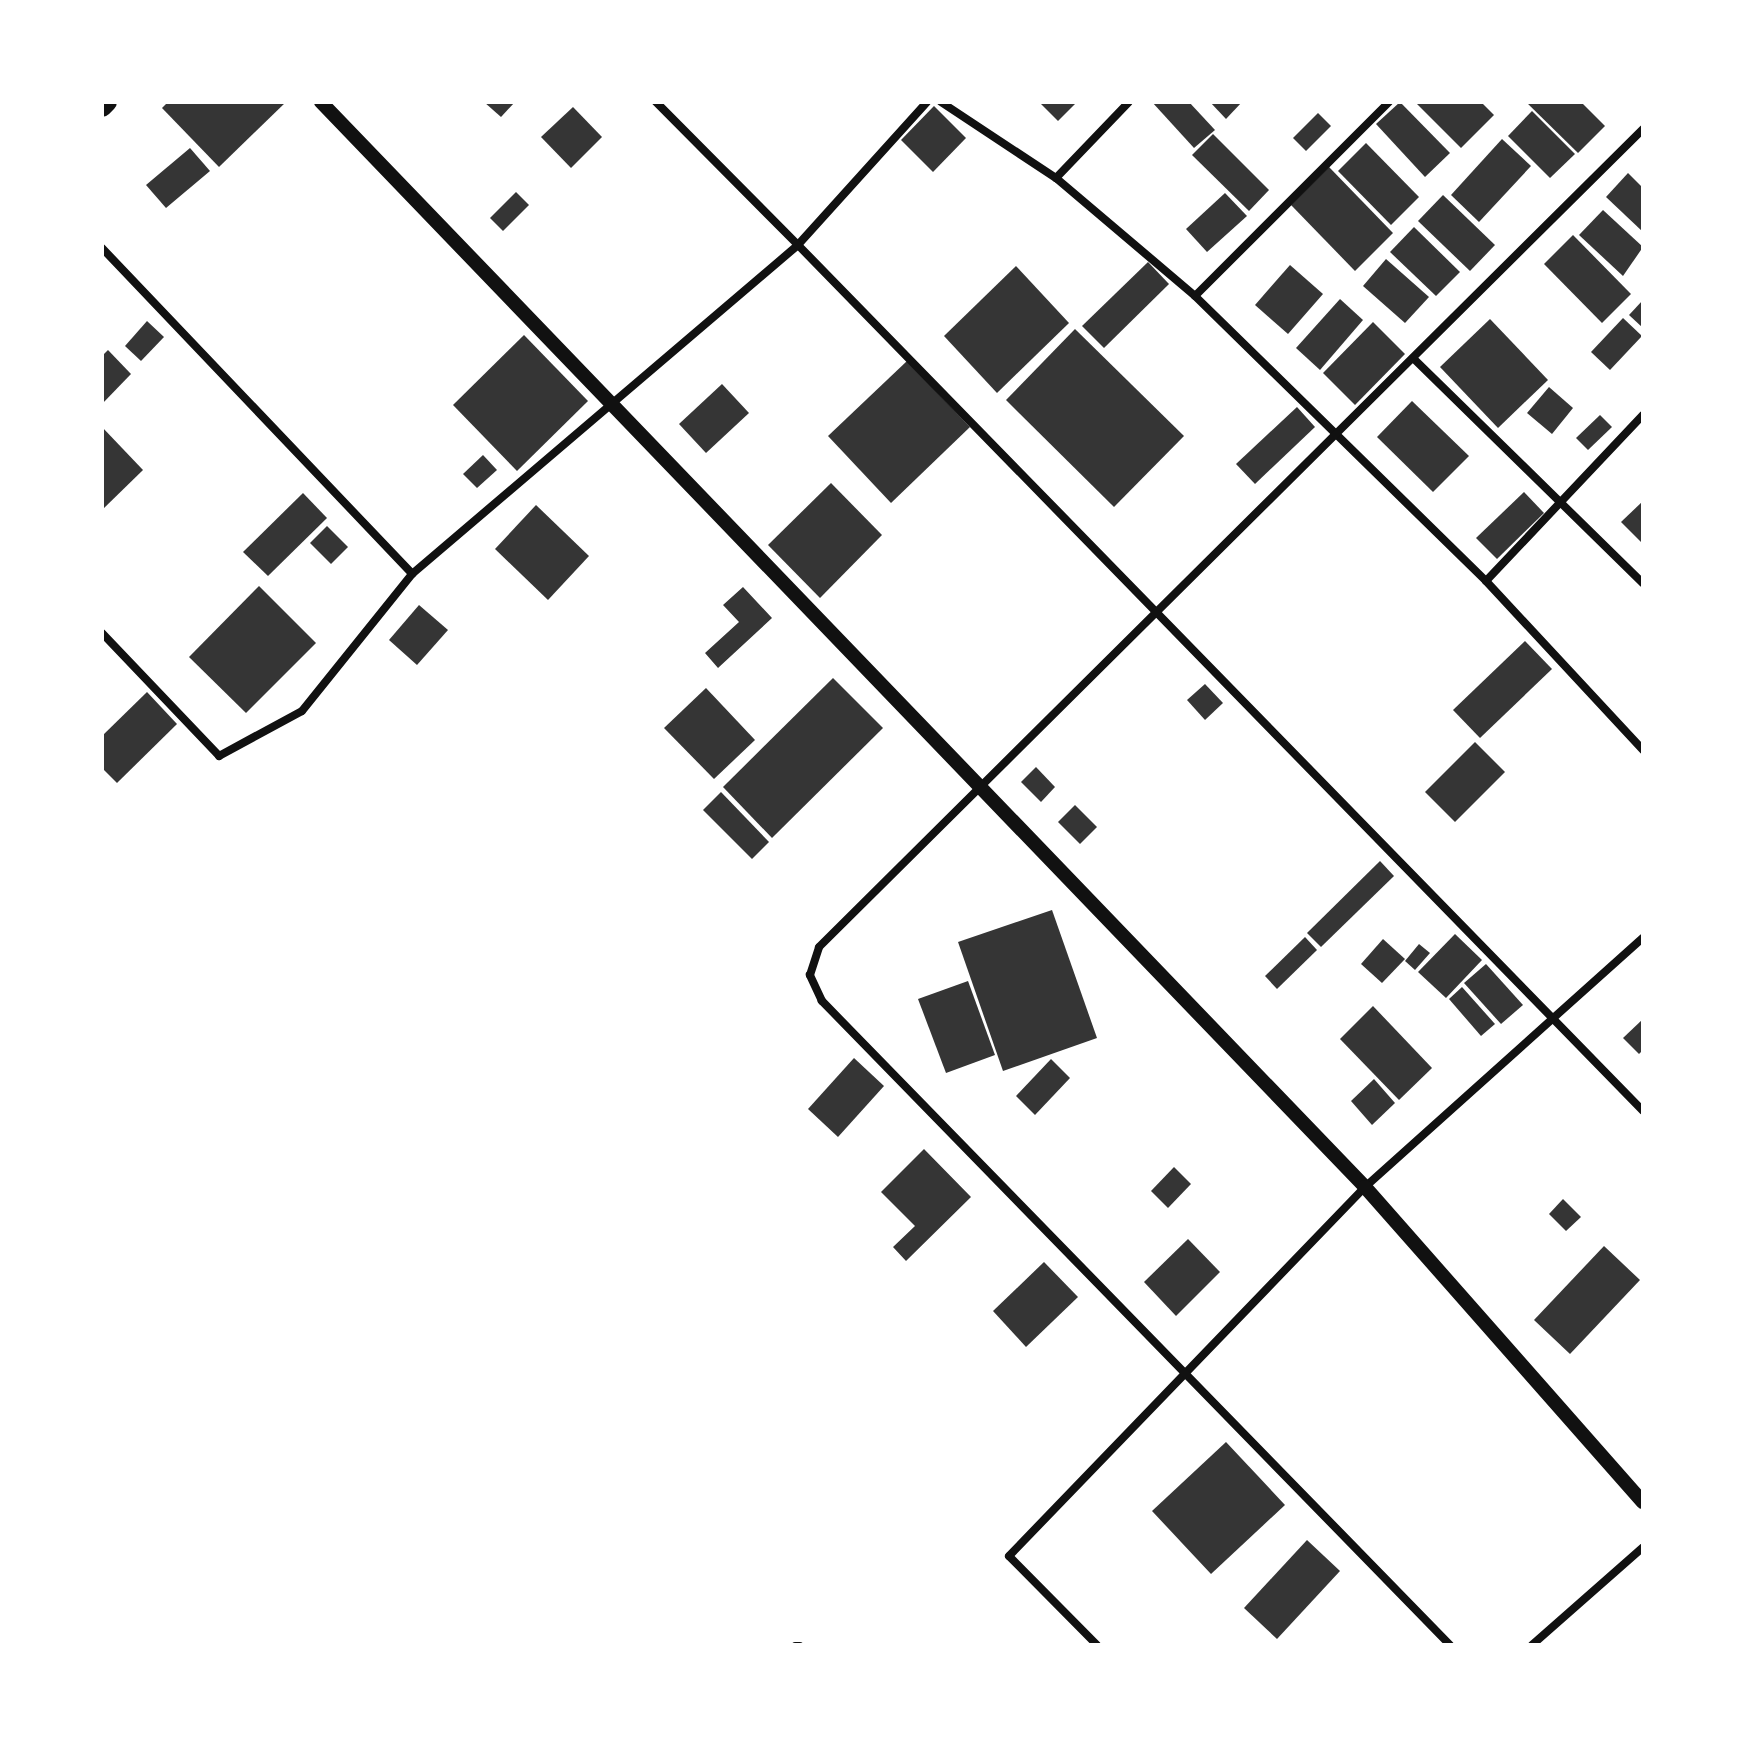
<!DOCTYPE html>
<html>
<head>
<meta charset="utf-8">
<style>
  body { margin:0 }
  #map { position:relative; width:1745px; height:1747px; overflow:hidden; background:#fff; font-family:"Asap Condensed",sans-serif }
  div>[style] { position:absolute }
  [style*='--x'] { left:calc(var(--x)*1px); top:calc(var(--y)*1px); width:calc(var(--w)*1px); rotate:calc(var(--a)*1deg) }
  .building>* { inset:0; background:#353535 }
  .service>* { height:6px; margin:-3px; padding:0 3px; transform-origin:3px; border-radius:3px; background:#111 }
  .minor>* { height:8px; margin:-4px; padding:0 4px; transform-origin:4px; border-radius:4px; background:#111 }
  .tertiary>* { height:14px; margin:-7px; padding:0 7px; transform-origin:7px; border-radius:7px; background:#111 }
  .primary>* { height:20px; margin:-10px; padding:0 10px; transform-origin:10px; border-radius:10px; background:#111 }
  span { translate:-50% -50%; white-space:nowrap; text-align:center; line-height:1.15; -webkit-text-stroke:8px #fff; paint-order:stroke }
  .frame { position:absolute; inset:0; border:104px solid #fff; pointer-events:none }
</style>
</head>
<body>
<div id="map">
  <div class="building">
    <div style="clip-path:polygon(168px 102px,286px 102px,219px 167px,162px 108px)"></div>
    <div style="clip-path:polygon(484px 102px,515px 102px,501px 117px)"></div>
    <div style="clip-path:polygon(1039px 102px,1077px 102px,1058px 121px)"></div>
    <div style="clip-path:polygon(1152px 102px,1189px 102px,1215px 130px,1194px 148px)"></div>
    <div style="clip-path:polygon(1210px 102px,1242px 102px,1226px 119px)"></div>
    <div style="clip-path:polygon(1400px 102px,1450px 153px,1425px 177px,1376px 124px)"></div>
    <div style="clip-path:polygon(1415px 102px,1481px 102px,1494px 115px,1461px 148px)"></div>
    <div style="clip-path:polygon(1526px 102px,1581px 102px,1605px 126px,1578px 153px)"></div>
    <div style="clip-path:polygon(934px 106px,966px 138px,933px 172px,901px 140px)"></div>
    <div style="clip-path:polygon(573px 107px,602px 137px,571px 168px,541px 137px)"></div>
    <div style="clip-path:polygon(1532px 111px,1575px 154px,1550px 178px,1508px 136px)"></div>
    <div style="clip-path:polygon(1318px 113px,1331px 126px,1306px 151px,1293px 138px)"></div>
    <div style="clip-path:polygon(1213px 134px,1269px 190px,1249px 211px,1192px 155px)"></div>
    <div style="clip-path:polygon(1502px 139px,1531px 166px,1479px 222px,1451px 195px)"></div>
    <div style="clip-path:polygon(1366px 143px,1419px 197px,1391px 225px,1338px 171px)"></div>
    <div style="clip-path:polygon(190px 148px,210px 171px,166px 208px,146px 185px)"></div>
    <div style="clip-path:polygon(1329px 167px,1393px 233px,1355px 271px,1291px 205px)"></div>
    <div style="clip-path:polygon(1628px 173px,1643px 188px,1643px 232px,1606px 197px)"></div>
    <div style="clip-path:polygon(516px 192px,529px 205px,503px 231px,490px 218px)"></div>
    <div style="clip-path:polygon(1225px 193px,1247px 216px,1207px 252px,1186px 229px)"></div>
    <div style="clip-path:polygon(1443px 195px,1495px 245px,1470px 271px,1418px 221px)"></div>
    <div style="clip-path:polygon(1603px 210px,1643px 247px,1623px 276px,1579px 235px)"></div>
    <div style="clip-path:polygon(1414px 227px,1460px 272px,1436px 296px,1390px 252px)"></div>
    <div style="clip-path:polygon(1573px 235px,1631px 294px,1602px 323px,1544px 264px)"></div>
    <div style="clip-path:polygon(1386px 259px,1429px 297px,1405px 323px,1363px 286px)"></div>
    <div style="clip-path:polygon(1148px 262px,1169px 284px,1104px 348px,1082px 326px)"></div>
    <div style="clip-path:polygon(1290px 265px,1323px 294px,1288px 334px,1255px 305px)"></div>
    <div style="clip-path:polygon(1016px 266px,1069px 323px,997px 393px,944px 336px)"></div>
    <div style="clip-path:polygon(1340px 299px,1363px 320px,1320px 370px,1296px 348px)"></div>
    <div style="clip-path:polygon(1643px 300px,1643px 328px,1629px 315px)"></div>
    <div style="clip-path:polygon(1623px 318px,1642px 336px,1610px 370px,1591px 352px)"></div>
    <div style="clip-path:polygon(1490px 319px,1548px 380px,1498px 428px,1440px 367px)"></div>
    <div style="clip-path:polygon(147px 321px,164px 337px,141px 361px,125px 346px)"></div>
    <div style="clip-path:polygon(1373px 322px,1405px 354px,1355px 405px,1323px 373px)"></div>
    <div style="clip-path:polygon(1075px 329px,1184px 436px,1114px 507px,1006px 400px)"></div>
    <div style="clip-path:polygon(524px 335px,588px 401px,517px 471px,453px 405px)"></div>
    <div style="clip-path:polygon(108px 350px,131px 374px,102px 404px,102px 356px)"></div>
    <div style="clip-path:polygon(907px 361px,970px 427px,891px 503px,828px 436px)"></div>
    <div style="clip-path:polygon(722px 384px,749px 413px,706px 453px,679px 424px)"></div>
    <div style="clip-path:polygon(1549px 387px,1573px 408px,1552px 434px,1527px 413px)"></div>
    <div style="clip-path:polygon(1412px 401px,1469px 456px,1433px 492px,1377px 437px)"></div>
    <div style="clip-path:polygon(1297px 407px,1315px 427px,1255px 484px,1236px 464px)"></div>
    <div style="clip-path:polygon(1600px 415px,1612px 427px,1588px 450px,1576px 438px)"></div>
    <div style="clip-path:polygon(102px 427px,143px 470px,102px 510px)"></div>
    <div style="clip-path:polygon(483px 455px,497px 470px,477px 488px,463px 474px)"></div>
    <div style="clip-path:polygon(831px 483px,882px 535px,820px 598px,768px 545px)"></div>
    <div style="clip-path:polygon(1524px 492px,1544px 513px,1497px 559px,1476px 538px)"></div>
    <div style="clip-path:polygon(303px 493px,327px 518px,268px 576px,243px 552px)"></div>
    <div style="clip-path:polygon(1643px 501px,1643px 544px,1621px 522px)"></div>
    <div style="clip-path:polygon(536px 505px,589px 556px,548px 600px,495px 549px)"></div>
    <div style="clip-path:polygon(327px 526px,348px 547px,331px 564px,310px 543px)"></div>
    <div style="clip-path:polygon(259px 586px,316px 643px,246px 713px,189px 657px)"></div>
    <div style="clip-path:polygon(743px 587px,772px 618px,718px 668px,705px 653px,739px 622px,723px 605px)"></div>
    <div style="clip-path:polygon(419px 605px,448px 630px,417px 665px,389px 640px)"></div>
    <div style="clip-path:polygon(1525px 641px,1552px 669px,1480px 738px,1453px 710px)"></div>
    <div style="clip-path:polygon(833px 678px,883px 728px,772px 838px,723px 787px)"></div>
    <div style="clip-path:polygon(1205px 684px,1223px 703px,1205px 720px,1187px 700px)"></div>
    <div style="clip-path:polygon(706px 688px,755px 740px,714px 779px,664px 728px)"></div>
    <div style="clip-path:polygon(147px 692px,177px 724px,117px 783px,102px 768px,102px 736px)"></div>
    <div style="clip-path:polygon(1475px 742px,1505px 772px,1455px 822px,1425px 792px)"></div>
    <div style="clip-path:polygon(1036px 767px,1055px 787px,1041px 802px,1021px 782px)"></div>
    <div style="clip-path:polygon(721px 792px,769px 842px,752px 859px,703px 810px)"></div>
    <div style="clip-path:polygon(1075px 805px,1097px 827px,1080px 844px,1058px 822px)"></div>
    <div style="clip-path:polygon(1380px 861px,1394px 876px,1321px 947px,1307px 933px)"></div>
    <div style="clip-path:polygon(1052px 910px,1097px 1038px,1003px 1071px,958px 942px)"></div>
    <div style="clip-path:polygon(1455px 934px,1482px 960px,1446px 998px,1418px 972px)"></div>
    <div style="clip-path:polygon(1305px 937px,1317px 950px,1277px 989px,1265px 976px)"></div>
    <div style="clip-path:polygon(1383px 939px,1405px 959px,1382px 983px,1361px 964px)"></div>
    <div style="clip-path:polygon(1419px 944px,1430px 953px,1415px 970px,1405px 961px)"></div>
    <div style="clip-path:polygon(1486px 964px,1523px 1005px,1501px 1024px,1464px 983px)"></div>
    <div style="clip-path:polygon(968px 981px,995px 1055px,946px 1073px,918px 999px)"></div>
    <div style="clip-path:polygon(1462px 987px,1495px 1024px,1481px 1036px,1449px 999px)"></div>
    <div style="clip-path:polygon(1373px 1006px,1432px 1068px,1399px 1100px,1340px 1039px)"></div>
    <div style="clip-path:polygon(1643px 1019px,1643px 1050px,1639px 1054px,1623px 1038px)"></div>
    <div style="clip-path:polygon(854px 1058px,884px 1086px,838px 1137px,808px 1109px)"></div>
    <div style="clip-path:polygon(1051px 1059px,1070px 1078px,1035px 1115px,1016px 1096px)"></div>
    <div style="clip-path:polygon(1374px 1079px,1395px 1103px,1372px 1125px,1351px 1101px)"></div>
    <div style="clip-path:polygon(924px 1149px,971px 1197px,906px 1261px,893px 1247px,915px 1226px,881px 1192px)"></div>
    <div style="clip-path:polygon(1174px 1167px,1191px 1184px,1168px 1208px,1151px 1191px)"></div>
    <div style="clip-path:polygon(1563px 1199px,1581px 1217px,1566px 1231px,1549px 1214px)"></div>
    <div style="clip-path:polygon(1188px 1239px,1220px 1272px,1176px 1316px,1144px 1282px)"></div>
    <div style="clip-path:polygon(1604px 1246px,1640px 1280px,1570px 1354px,1534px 1320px)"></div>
    <div style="clip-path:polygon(1044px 1262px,1078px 1297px,1026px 1347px,993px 1311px)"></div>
    <div style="clip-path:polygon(1226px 1442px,1285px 1505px,1211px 1574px,1152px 1511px)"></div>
    <div style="clip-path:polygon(1307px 1540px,1340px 1571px,1277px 1639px,1244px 1608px)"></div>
  </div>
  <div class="service">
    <div style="--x:795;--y:1645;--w:5;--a:0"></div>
  </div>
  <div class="minor">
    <div style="--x:927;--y:102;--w:193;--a:132.1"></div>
    <div style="--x:798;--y:245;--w:1210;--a:45.7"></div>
    <div style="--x:941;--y:102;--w:138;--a:33.5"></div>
    <div style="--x:1056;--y:178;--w:182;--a:40.3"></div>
    <div style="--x:1195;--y:296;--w:407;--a:44.4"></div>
    <div style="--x:1486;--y:581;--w:231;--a:47.1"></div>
    <div style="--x:1056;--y:178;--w:105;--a:-46.2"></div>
    <div style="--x:102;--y:248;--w:450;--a:46.4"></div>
    <div style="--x:1195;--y:296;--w:274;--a:-45"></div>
    <div style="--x:1413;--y:358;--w:322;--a:44.4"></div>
    <div style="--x:1486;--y:581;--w:228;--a:-46.6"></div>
    <div style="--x:102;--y:633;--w:170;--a:46.4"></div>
    <div style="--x:219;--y:756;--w:94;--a:-28.5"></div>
    <div style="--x:302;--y:711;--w:176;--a:-51.2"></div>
    <div style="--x:412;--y:574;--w:507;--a:-40.44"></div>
    <div style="--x:798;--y:245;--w:202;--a:-134.8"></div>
    <div style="--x:1097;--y:1645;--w:125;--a:-134.7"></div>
    <div style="--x:1009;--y:1556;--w:513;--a:-46.03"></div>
    <div style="--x:1365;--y:1187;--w:373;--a:-41.9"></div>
    <div style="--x:1450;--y:1645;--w:900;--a:-134.28"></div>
    <div style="--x:822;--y:1001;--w:29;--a:-115"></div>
    <div style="--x:810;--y:975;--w:29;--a:-72"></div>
    <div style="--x:819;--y:947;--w:1161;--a:-44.79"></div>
    <div style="--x:1532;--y:1645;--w:148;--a:-41.4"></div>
  </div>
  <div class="tertiary">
    <div style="--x:321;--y:102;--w:1506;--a:46.1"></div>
    <div style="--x:1365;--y:1187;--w:420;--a:48.6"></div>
  </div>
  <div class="primary">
    <div style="--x:102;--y:107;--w:7;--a:-45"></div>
  </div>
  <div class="frame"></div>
</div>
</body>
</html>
